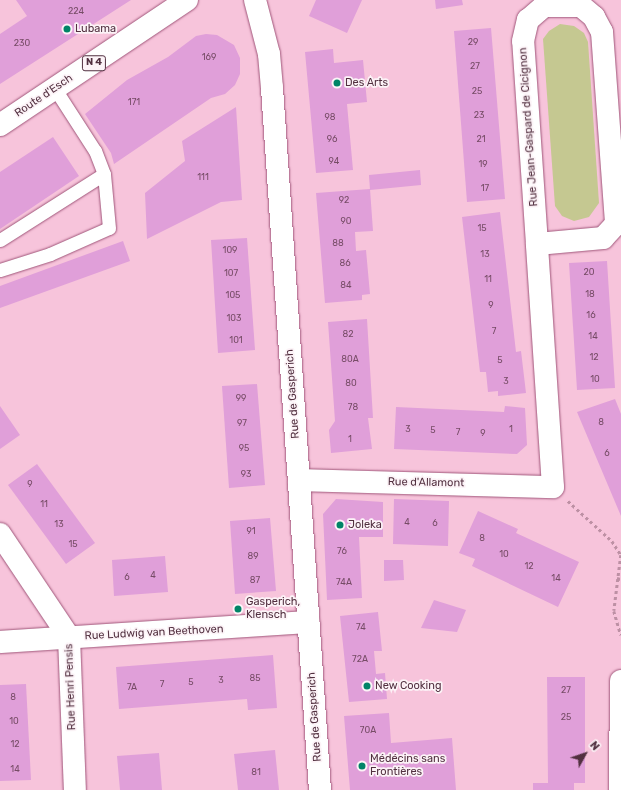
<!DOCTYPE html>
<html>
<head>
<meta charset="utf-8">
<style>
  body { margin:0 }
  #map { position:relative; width:621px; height:790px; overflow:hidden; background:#f7c4db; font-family:Rubik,sans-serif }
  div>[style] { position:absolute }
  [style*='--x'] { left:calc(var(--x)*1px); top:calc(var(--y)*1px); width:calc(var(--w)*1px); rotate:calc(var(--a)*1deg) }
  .green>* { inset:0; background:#c5c891 }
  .building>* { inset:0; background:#e09fd9 }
  .path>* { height:2.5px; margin-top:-1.25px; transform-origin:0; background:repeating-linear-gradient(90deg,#bd90a4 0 3px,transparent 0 6px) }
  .roads { filter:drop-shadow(0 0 1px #a0567a) drop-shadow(0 0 1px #a0567a) }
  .lane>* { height:13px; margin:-6.5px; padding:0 6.5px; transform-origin:6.5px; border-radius:6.5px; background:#fff }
  .street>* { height:22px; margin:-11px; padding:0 11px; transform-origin:11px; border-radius:11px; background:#fff }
  .secondary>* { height:22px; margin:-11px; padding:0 11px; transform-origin:11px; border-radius:11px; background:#fff }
  .primary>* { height:22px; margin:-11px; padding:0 11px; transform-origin:11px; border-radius:11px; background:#fff }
  .dots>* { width:11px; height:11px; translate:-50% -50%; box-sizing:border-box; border:2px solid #fcf3f7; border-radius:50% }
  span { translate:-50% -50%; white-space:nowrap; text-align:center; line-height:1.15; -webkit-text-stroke:3.5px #fcf3f7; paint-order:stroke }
  .number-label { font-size:9px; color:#764c66 }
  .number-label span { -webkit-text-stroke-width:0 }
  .shield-label span { padding:1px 3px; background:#fcf3f7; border:1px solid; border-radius:3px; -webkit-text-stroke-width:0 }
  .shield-label { font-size:10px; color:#523040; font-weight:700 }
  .poi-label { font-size:11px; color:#523040 }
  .left { translate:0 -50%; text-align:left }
  .street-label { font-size:11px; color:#523040 }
  .north { position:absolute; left:565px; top:734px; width:40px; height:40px; -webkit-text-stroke:3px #fcf3f7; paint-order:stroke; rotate:50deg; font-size:11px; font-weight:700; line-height:16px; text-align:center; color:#523040 }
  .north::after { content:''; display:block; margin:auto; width:14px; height:18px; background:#523040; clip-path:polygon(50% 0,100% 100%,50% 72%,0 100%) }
</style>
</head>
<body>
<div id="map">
  <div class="green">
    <div style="clip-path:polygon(560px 24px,574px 26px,584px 33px,588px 42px,599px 203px,589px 217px,574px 221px,562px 216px,555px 206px,543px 39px,549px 31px)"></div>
  </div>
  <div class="building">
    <div style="clip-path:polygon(16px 0,131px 0,0 84px,0 34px,27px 16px)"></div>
    <div style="clip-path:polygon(316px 0,362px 0,347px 33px,309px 16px)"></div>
    <div style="clip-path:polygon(435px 0,462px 0,463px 5px,436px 9px)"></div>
    <div style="clip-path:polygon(491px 28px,505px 199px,467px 202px,454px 31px)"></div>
    <div style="clip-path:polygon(206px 34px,217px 35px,234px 45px,240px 58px,240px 74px,235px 85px,225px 94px,211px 98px,114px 164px,111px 153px,85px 114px,127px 80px,168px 57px,196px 36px)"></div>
    <div style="clip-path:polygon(333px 49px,334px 63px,363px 60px,367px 102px,347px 104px,353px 170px,316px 173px,305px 52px)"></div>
    <div style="clip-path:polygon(236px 107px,242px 200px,221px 202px,147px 239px,145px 193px,185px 161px,182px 141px)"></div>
    <div style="clip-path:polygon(53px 137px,79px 176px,0 229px,0 172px)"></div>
    <div style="clip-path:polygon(420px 170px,421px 185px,370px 190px,369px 175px)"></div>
    <div style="clip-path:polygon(370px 189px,373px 231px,355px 232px,356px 251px,366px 250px,370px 294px,362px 295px,362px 300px,325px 303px,316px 193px)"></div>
    <div style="clip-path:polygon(500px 212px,516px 352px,521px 351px,526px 393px,498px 396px,498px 391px,488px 392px,486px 372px,480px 372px,462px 217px)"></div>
    <div style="clip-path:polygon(247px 238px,255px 350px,218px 353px,211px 240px)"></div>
    <div style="clip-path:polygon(123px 241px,130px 261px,0 308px,0 286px)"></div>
    <div style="clip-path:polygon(607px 261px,615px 388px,577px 390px,569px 263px)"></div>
    <div style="clip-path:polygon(367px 319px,373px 418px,368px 418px,372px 449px,331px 453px,329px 430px,335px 421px,328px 322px)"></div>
    <div style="clip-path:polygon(257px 384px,265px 485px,229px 488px,222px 386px)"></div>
    <div style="clip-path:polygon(615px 399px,621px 414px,621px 516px,577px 412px)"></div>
    <div style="clip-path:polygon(0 406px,20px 435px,0 449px)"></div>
    <div style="clip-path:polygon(505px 406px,525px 408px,527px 445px,517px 454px,394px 449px,396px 407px,504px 412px)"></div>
    <div style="clip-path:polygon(37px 464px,95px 543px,66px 564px,8px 485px)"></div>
    <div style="clip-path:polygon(336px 499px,383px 502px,383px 537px,359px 537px,362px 598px,327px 600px,323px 514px)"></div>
    <div style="clip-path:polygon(394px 499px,449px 501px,448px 546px,393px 544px)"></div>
    <div style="clip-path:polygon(478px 511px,518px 529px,516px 533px,579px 562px,558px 607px,472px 566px,475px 559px,459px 553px)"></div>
    <div style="clip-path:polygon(270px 518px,276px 591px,235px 594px,230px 521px)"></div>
    <div style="clip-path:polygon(165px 556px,168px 592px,114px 596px,112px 560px)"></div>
    <div style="clip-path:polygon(384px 560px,403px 560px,404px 580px,384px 581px)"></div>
    <div style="clip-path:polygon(434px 600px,466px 610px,457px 632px,421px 628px)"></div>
    <div style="clip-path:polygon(378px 612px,382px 651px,374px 651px,376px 674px,385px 673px,387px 699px,349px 702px,340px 616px)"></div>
    <div style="clip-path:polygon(273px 655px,277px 708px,248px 710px,247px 699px,119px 709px,116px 667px)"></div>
    <div style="clip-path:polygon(547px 677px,585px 677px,585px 783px,574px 783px,574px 790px,533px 790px,533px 783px,548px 783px)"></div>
    <div style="clip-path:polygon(26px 684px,31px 780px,0 781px,0 685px)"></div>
    <div style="clip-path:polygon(389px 713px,391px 743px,452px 738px,456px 790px,350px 790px,344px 716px)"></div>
    <div style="clip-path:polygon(275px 750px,279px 790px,238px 790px,234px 754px)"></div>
    <div style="clip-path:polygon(159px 753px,162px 790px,120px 790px,117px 756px)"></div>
  </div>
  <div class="path">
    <div style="--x:568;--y:501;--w:59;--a:42.3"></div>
    <div style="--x:612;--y:541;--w:17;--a:57"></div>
    <div style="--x:621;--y:555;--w:56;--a:97.1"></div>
    <div style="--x:614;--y:611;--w:25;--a:74"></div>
    <div style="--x:617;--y:578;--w:4;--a:14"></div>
  </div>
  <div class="roads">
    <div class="lane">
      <div style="--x:0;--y:240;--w:123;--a:-32.4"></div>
      <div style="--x:0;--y:270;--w:52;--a:-17.7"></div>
      <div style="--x:50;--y:254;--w:64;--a:-23.8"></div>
      <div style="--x:109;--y:228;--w:54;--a:-95.3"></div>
      <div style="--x:104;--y:174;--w:25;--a:-111"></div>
      <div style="--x:95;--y:151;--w:74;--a:-122.8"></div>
    </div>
    <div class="street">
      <div style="--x:299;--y:480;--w:254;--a:1.6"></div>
      <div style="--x:553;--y:487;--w:244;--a:-93.8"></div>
      <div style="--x:537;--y:244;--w:203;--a:-93.9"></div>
      <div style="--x:523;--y:41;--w:22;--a:-77"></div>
      <div style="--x:528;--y:20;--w:21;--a:-41"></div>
      <div style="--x:544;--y:6;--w:37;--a:0"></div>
      <div style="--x:581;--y:6;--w:17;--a:40"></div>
      <div style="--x:594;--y:17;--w:17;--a:62"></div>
      <div style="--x:602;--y:32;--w:193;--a:85.8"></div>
      <div style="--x:616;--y:224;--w:19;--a:133"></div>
      <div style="--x:603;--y:238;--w:66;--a:174.8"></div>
      <div style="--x:0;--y:534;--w:124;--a:56.2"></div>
      <div style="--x:69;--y:637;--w:153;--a:87.8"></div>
      <div style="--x:0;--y:642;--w:309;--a:-3.7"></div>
      <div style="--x:620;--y:790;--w:109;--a:-89.5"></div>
    </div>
    <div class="secondary">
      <div style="--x:255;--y:0;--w:56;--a:75.5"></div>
      <div style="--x:269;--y:54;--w:34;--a:85"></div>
      <div style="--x:272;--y:88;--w:704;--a:86.09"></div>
    </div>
    <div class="primary">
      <div style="--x:0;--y:125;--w:225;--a:-33.8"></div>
    </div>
  </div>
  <div class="dots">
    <div style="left:67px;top:29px;background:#008467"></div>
    <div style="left:337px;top:83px;background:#008467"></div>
    <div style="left:340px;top:525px;background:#008467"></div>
    <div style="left:238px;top:609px;background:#008467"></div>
    <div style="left:367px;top:686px;background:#008467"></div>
    <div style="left:362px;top:766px;background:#008467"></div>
  </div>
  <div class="number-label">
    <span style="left:76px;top:11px">224</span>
    <span style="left:473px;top:42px">29</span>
    <span style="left:22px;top:43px">230</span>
    <span style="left:209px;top:57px">169</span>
    <span style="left:475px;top:66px">27</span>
    <span style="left:477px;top:91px">25</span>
    <span style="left:134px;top:102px">171</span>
    <span style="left:479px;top:115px">23</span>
    <span style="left:330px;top:117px">98</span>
    <span style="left:332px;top:139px">96</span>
    <span style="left:481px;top:139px">21</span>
    <span style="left:334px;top:161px">94</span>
    <span style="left:483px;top:164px">19</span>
    <span style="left:203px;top:177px">111</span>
    <span style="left:485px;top:188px">17</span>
    <span style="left:344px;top:200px">92</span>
    <span style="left:346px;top:221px">90</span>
    <span style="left:482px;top:228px">15</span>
    <span style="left:338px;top:243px">88</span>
    <span style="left:230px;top:250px">109</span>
    <span style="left:485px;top:254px">13</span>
    <span style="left:345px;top:263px">86</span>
    <span style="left:589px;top:272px">20</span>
    <span style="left:231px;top:273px">107</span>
    <span style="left:488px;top:279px">11</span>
    <span style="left:346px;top:285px">84</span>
    <span style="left:590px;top:294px">18</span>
    <span style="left:233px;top:295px">105</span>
    <span style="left:491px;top:305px">9</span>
    <span style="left:591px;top:315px">16</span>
    <span style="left:234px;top:318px">103</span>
    <span style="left:494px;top:331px">7</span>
    <span style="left:348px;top:334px">82</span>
    <span style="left:593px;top:336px">14</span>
    <span style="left:236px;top:340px">101</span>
    <span style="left:594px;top:357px">12</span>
    <span style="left:350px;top:359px">80A</span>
    <span style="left:500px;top:360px">5</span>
    <span style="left:595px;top:379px">10</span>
    <span style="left:506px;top:381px">3</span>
    <span style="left:351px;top:383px">80</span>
    <span style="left:241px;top:398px">99</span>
    <span style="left:353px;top:407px">78</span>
    <span style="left:601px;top:422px">8</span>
    <span style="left:242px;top:423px">97</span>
    <span style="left:408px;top:429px">3</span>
    <span style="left:511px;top:429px">1</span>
    <span style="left:433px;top:430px">5</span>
    <span style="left:458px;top:432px">7</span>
    <span style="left:483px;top:433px">9</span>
    <span style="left:350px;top:439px">1</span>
    <span style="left:244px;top:448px">95</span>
    <span style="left:607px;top:453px">6</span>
    <span style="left:246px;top:474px">93</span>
    <span style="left:30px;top:484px">9</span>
    <span style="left:44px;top:504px">11</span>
    <span style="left:407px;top:522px">4</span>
    <span style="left:435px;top:523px">6</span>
    <span style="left:59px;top:524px">13</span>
    <span style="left:251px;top:531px">91</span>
    <span style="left:482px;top:538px">8</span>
    <span style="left:73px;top:544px">15</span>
    <span style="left:342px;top:551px">76</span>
    <span style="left:504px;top:554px">10</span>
    <span style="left:253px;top:556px">89</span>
    <span style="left:529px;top:566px">12</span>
    <span style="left:153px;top:575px">4</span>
    <span style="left:127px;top:577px">6</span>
    <span style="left:556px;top:578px">14</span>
    <span style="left:255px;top:580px">87</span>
    <span style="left:344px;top:582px">74A</span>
    <span style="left:361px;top:627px">74</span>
    <span style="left:360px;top:659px">72A</span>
    <span style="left:255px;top:678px">85</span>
    <span style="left:221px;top:680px">3</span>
    <span style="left:191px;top:682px">5</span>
    <span style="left:162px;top:684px">7</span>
    <span style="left:132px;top:687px">7A</span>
    <span style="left:566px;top:690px">27</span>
    <span style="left:13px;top:697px">8</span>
    <span style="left:566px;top:717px">25</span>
    <span style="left:14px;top:721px">10</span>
    <span style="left:368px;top:730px">70A</span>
    <span style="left:15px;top:744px">12</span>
    <span style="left:15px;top:769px">14</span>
    <span style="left:256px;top:772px">81</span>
  </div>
  <div class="shield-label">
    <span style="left:94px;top:63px">N 4</span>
  </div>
  <div class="poi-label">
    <span class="left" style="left:75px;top:29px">Lubama</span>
    <span class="left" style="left:345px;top:83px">Des Arts</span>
    <span class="left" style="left:348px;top:525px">Joleka</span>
    <span class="left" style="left:246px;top:609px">Gasperich,<br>Klensch</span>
    <span class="left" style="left:375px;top:686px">New Cooking</span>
    <span class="left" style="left:370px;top:766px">Médécins sans<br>Frontières</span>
  </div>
  <div class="street-label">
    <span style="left:44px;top:96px;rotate:-34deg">Route d'Esch</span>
    <span style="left:529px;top:127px;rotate:-94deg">Rue Jean-Gaspard de Cicignon</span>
    <span style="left:293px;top:394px;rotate:-94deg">Rue de Gasperich</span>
    <span style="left:426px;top:483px;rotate:1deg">Rue d'Allamont</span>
    <span style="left:154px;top:633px;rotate:-3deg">Rue Ludwig van Beethoven</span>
    <span style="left:71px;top:687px;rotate:-92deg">Rue Henri Pensis</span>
    <span style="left:315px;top:717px;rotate:-94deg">Rue de Gasperich</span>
  </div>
  <div class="north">N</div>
</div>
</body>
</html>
